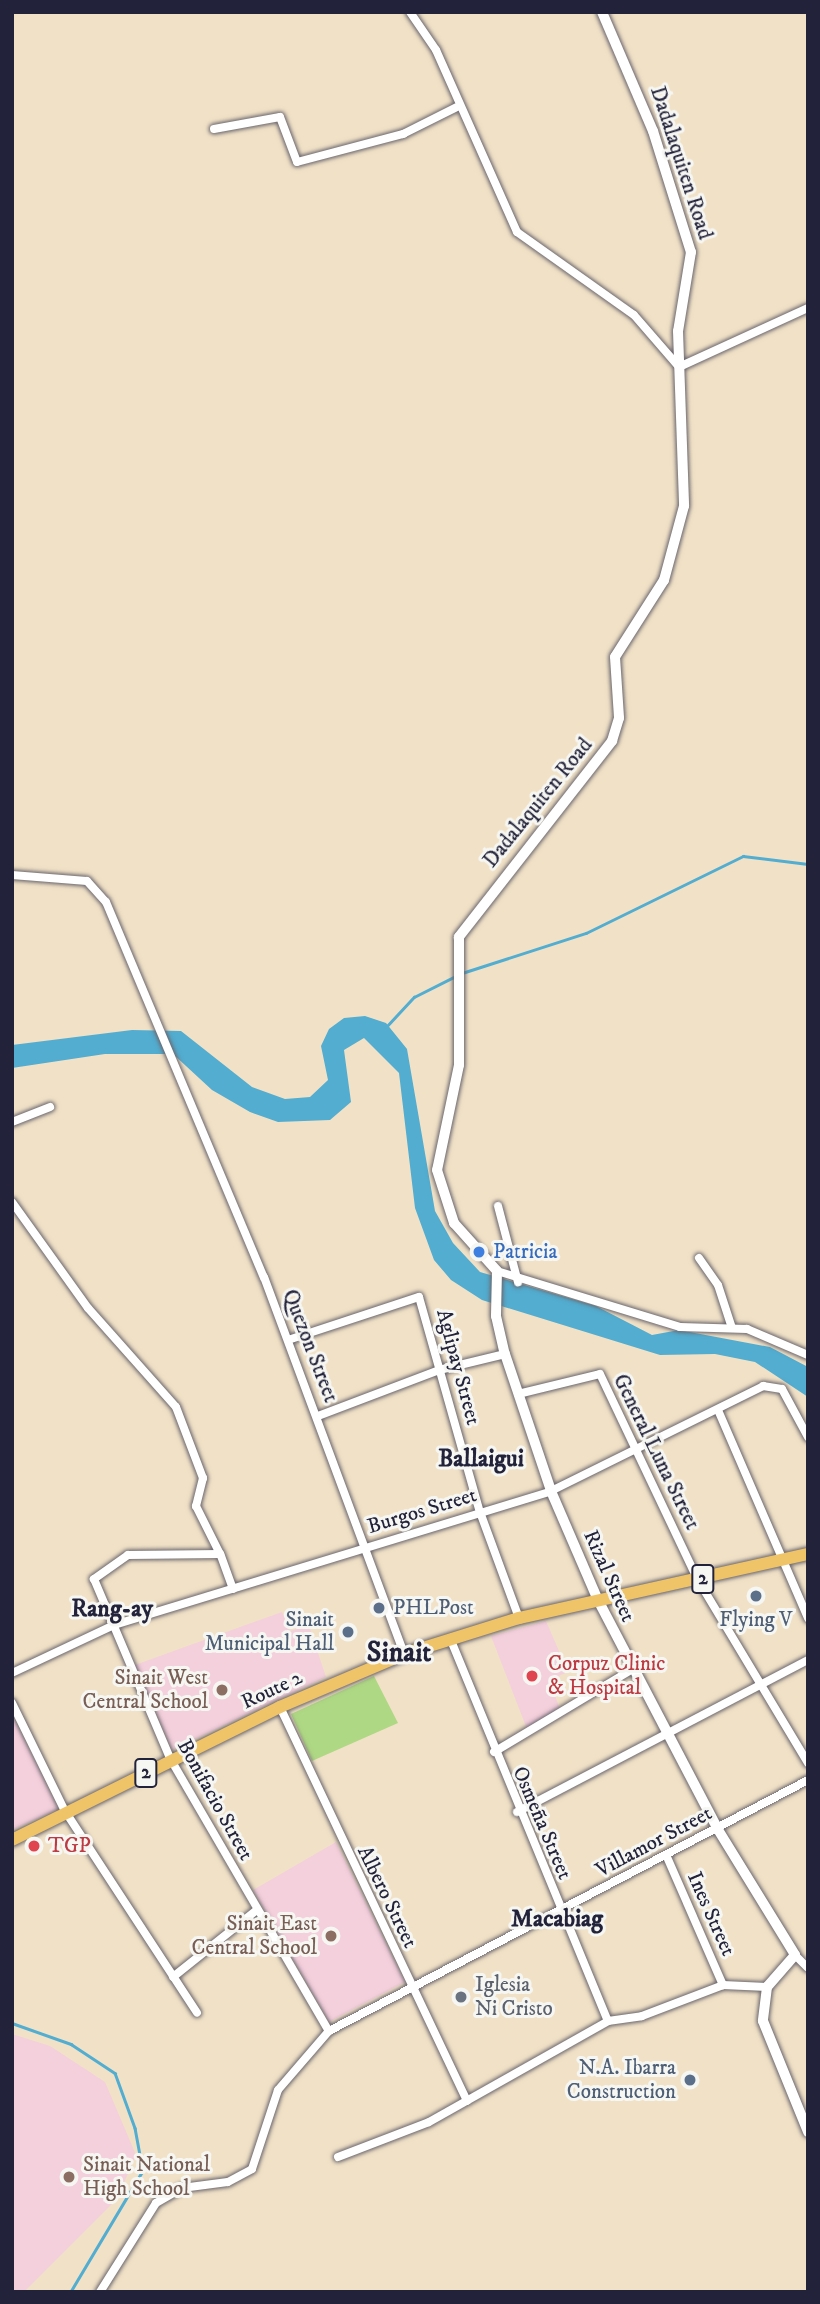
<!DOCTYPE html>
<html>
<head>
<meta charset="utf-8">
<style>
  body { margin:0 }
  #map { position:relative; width:820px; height:2304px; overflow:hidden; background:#f1e2c7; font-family:"IM FELL DW Pica",serif }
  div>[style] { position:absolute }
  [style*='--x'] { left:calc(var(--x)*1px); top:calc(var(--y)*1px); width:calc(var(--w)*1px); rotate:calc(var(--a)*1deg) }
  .built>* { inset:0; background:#f4cfdc }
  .green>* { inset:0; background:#afd884 }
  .water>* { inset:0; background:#52add0 }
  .stream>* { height:2.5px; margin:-1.25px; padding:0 1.25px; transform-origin:1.25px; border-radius:1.25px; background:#52add0 }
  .roads { filter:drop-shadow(0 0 2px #6a656c) drop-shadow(0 0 2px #6a656c) }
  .minor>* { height:8px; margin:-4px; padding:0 4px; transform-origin:4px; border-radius:4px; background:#fff }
  .tertiary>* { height:10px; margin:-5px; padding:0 5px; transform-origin:5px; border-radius:5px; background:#fff }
  .trunk>* { height:12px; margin:-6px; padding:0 6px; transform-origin:6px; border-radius:6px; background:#efc469 }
  .dots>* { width:19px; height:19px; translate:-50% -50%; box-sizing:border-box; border:4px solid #f6f6f2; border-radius:50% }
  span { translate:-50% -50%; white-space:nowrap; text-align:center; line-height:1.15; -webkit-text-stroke:6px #f6f6f2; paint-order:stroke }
  .shield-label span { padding:2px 5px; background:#f6f6f2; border:2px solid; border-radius:5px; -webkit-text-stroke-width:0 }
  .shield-label { font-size:19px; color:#22223b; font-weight:700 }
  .street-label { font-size:21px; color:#22223b }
  .shop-label { font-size:21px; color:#366cbe }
  .left { translate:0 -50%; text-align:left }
  .service-label { font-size:21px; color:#4e5e75 }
  .right { translate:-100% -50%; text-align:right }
  .health-label { font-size:21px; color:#be3a42 }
  .education-label { font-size:21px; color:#785e54 }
  .worship-label { font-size:21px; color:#5b616d }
  .quarter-label { font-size:24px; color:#22223b; font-weight:700 }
  .district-label { font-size:28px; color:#22223b; font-weight:700 }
  .frame { position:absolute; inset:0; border:14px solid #22223b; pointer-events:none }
</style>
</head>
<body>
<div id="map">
  <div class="built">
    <div style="clip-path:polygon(282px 1612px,290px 1631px,309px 1626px,326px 1677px,172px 1750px,135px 1665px)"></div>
    <div style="clip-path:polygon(546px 1621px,568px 1672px,549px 1680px,560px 1709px,527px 1729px,491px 1636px)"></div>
    <div style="clip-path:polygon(12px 1714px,59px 1809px,12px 1830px)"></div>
    <div style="clip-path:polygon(336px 1842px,405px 1982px,329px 2022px,253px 1890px)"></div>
    <div style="clip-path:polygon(12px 2034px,50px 2046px,105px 2082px,136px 2155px,117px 2199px,24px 2292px,12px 2292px)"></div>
  </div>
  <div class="green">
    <div style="clip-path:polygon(374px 1676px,398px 1723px,312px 1761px,291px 1714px)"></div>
  </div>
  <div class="water">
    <div style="clip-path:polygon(365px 1016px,386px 1023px,407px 1049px,435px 1211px,453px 1243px,480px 1272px,596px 1306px,652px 1335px,679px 1330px,770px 1347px,808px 1367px,808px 1397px,755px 1362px,715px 1354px,660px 1355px,482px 1300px,451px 1280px,434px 1260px,415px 1208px,399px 1073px,364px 1038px,344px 1050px,351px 1102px,330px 1120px,278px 1122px,250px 1112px,212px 1090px,173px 1054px,105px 1054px,12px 1068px,12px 1045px,132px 1030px,181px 1031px,252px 1087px,285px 1099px,310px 1097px,328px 1080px,321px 1046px,329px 1029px,344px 1018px)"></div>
  </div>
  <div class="stream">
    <div style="--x:462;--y:973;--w:130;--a:-17.9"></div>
    <div style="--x:586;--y:933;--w:175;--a:-26.1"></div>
    <div style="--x:743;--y:856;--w:65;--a:7"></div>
    <div style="--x:386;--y:1027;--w:41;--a:-47"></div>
    <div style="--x:414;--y:997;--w:47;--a:-26.6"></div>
    <div style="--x:12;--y:2023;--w:63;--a:19.6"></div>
    <div style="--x:71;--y:2044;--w:53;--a:33.4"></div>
    <div style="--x:115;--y:2073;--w:59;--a:70"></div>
    <div style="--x:135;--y:2128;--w:44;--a:79.5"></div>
    <div style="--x:143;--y:2171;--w:141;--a:120.8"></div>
  </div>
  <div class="roads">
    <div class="minor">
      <div style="--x:410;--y:12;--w:46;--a:55.6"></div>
      <div style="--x:436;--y:50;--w:199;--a:66"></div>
      <div style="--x:517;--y:232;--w:143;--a:35.4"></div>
      <div style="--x:634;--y:315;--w:69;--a:49.1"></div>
      <div style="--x:679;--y:367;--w:142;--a:-24.6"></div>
      <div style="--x:214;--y:129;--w:67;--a:-10.3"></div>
      <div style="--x:280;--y:117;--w:48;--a:69.3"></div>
      <div style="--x:297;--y:162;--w:110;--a:-14.8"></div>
      <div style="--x:403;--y:134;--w:60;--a:-26.6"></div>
      <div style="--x:12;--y:875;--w:75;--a:4.6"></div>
      <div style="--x:87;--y:881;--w:28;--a:48"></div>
      <div style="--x:106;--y:902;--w:407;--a:67.2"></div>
      <div style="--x:264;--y:1277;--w:402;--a:69.6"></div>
      <div style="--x:12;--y:1122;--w:41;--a:-21.5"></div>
      <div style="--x:12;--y:1202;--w:130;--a:54.4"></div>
      <div style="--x:88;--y:1308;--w:132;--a:48.4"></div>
      <div style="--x:176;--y:1407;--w:76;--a:69.2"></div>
      <div style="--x:203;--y:1478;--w:29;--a:104"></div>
      <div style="--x:196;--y:1506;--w:54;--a:63.4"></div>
      <div style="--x:498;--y:1206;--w:79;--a:75.3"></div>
      <div style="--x:699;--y:1258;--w:33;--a:55"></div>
      <div style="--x:718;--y:1285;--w:45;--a:72"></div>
      <div style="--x:497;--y:1271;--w:191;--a:17"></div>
      <div style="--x:680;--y:1327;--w:67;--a:1.7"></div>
      <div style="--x:747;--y:1329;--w:66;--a:23.1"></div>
      <div style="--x:288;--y:1340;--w:138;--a:-18.2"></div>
      <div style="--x:419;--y:1297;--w:223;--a:74.2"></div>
      <div style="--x:480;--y:1512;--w:113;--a:69.8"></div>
      <div style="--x:518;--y:1394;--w:84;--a:-13.7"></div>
      <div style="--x:600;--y:1374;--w:228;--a:64.6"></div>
      <div style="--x:698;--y:1580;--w:214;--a:59"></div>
      <div style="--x:718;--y:1410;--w:227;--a:66.6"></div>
      <div style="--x:318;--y:1416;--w:129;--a:-20.8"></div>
      <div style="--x:439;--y:1370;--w:68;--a:-13.6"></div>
      <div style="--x:233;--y:1589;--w:37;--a:-110"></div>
      <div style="--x:220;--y:1554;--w:92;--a:179.4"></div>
      <div style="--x:128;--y:1555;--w:42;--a:144.8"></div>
      <div style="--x:94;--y:1579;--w:197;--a:67"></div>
      <div style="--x:171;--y:1760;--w:314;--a:59.8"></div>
      <div style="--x:450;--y:1638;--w:414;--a:67.6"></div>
      <div style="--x:608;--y:2021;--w:34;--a:-8"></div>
      <div style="--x:642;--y:2016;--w:87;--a:-20.9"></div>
      <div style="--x:723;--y:1985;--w:44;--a:2.6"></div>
      <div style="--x:12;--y:1673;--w:113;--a:-25.2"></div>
      <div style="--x:114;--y:1625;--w:457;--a:-17"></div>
      <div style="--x:551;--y:1491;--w:237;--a:-26.3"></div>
      <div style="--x:763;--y:1386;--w:19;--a:9"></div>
      <div style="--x:782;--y:1389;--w:55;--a:61.6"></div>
      <div style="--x:12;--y:1703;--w:120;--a:63.9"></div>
      <div style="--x:65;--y:1811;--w:241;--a:56.8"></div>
      <div style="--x:280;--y:1707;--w:436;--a:64.6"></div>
      <div style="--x:494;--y:1752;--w:160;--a:-30.9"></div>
      <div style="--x:517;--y:1812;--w:328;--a:-27.6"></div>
      <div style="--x:667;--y:1857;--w:140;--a:66.4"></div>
      <div style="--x:795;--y:1955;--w:18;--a:45"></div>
      <div style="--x:173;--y:1977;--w:107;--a:-38.6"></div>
      <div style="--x:338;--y:2157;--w:97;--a:-21"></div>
      <div style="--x:429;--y:2122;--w:206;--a:-29.4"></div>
      <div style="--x:100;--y:2292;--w:105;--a:-57.8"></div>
      <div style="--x:156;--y:2203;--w:30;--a:-30"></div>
      <div style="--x:182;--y:2188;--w:46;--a:-7.4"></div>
      <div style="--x:228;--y:2182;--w:27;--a:-28"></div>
      <div style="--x:252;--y:2169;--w:83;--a:-71.8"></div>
      <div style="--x:278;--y:2090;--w:78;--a:-49.2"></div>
      <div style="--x:329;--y:2031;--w:541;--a:-27.65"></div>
    </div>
    <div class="tertiary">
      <div style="--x:602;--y:12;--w:129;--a:66.8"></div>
      <div style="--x:653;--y:131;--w:127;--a:72.6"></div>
      <div style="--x:691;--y:252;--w:80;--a:99.3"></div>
      <div style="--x:678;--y:331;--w:175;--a:88"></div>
      <div style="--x:684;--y:506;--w:77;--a:105.1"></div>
      <div style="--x:664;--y:580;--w:91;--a:122.5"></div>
      <div style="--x:615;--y:657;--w:61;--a:86.2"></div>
      <div style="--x:619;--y:718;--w:24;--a:107"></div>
      <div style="--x:612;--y:741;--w:249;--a:128"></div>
      <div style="--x:459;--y:937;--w:128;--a:90"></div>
      <div style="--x:459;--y:1065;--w:107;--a:101.8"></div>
      <div style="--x:437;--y:1170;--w:56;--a:72.2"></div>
      <div style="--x:454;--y:1223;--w:64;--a:48.1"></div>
      <div style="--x:497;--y:1271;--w:45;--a:91.3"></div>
      <div style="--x:496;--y:1316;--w:39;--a:77"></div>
      <div style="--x:505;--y:1354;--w:145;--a:71.4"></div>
      <div style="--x:551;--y:1491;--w:119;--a:66.7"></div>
      <div style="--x:598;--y:1600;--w:257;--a:62.4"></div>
      <div style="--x:717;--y:1828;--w:149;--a:58.4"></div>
      <div style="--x:795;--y:1955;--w:43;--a:131.2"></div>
      <div style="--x:767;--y:1987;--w:34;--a:97"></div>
      <div style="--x:763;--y:2021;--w:120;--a:67.9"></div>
    </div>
    <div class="trunk">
      <div style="--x:12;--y:1840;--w:299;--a:-26.4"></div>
      <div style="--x:280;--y:1707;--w:135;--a:-23.1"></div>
      <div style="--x:404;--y:1654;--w:121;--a:-17.4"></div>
      <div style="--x:519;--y:1618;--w:296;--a:-12.5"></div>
    </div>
  </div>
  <div class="dots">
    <div style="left:479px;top:1252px;background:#3f7fe0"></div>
    <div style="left:756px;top:1596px;background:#5c6f8a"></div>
    <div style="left:379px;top:1608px;background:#5c6f8a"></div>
    <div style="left:348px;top:1632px;background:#5c6f8a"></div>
    <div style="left:532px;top:1676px;background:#e0444e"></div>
    <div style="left:222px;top:1690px;background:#8d6e63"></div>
    <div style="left:34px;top:1846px;background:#e0444e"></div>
    <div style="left:331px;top:1936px;background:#8d6e63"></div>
    <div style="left:461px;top:1997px;background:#6b7280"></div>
    <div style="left:690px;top:2080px;background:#5c6f8a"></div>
    <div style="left:69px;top:2177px;background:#8d6e63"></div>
  </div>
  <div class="shield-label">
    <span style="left:703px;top:1579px">2</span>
    <span style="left:146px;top:1773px">2</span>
  </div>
  <div class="street-label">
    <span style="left:681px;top:163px;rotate:72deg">Dadalaquiten Road</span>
    <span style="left:538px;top:803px;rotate:-51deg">Dadalaquiten Road</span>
    <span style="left:310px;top:1346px;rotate:69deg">Quezon Street</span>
    <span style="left:458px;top:1367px;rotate:75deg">Aglipay Street</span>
    <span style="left:656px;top:1452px;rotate:64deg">General Luna Street</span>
    <span style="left:422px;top:1511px;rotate:-17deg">Burgos Street</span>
    <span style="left:609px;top:1576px;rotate:66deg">Rizal Street</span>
    <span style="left:272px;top:1690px;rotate:-25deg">Route 2</span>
    <span style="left:215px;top:1800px;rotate:61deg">Bonifacio Street</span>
    <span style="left:542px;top:1823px;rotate:67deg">Osmeña Street</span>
    <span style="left:654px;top:1842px;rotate:-28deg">Villamor Street</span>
    <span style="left:387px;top:1897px;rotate:64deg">Albero Street</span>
    <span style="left:711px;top:1914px;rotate:66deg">Ines Street</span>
  </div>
  <div class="shop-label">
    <span class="left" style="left:493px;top:1252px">Patricia</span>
  </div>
  <div class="service-label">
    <span class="left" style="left:393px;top:1608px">PHLPost</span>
    <span class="right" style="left:334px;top:1632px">Sinait<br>Municipal Hall</span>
    <span style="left:756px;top:1620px">Flying V</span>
    <span class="right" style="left:676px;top:2080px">N.A. Ibarra<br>Construction</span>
  </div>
  <div class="health-label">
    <span class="left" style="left:548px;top:1676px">Corpuz Clinic<br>&amp; Hospital</span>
    <span class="left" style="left:48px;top:1846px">TGP</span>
  </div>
  <div class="education-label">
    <span class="right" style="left:208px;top:1690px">Sinait West<br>Central School</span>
    <span class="right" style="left:317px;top:1936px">Sinait East<br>Central School</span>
    <span class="left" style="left:83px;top:2177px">Sinait National<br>High School</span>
  </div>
  <div class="worship-label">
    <span class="left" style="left:475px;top:1997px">Iglesia<br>Ni Cristo</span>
  </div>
  <div class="quarter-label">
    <span style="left:481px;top:1460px">Ballaigui</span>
    <span style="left:112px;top:1610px">Rang-ay</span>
    <span style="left:557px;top:1920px">Macabiag</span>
  </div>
  <div class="district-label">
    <span style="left:399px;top:1653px">Sinait</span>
  </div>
  <div class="frame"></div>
</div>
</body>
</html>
